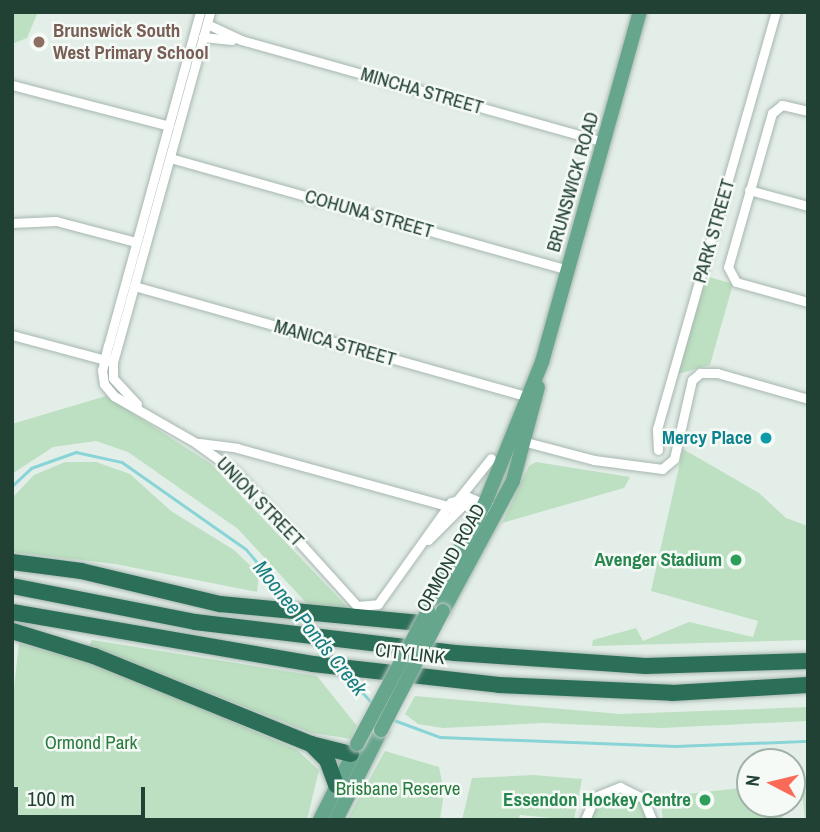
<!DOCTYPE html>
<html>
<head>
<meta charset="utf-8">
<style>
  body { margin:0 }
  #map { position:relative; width:820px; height:832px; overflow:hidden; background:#e4eee8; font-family:"Archivo Narrow",sans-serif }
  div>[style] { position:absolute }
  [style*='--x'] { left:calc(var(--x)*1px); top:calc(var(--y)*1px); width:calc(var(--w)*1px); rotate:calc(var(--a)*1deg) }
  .green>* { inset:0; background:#bce0c1 }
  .stream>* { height:2.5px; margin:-1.25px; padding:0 1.25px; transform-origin:1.25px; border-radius:1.25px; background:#89d4d6 }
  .roads { filter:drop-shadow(0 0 2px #a6b7af) drop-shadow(0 0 2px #a6b7af) }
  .minor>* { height:9px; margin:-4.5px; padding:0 4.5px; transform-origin:4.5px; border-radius:4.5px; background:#fff }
  .primary>* { height:14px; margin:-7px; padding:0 7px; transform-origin:7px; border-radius:7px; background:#66a68d }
  .motorway>* { height:16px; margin:-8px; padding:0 8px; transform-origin:8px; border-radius:8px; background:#2c6f59 }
  .bridges { filter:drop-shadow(0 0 2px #c1cac6) drop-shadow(0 0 2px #c1cac6) }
  .primary-bridge>* { height:14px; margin:-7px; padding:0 7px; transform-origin:7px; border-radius:7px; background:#66a68d }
  .dots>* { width:19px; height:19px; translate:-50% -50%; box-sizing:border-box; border:4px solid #f5faf7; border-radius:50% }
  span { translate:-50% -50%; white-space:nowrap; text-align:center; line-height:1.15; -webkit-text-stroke:5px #f5faf7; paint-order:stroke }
  .education-label { font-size:19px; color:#785e54; font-weight:700 }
  .left { translate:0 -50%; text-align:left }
  .street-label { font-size:19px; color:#224135 }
  .culture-label { font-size:19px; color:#0d838f; font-weight:700 }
  .right { translate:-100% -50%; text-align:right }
  .leisure-label { font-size:19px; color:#27864d; font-weight:700 }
  .park-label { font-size:19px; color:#297b3e }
  .water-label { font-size:21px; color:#187e81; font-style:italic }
  .frame { position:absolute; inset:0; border:14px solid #224135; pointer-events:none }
  .north { position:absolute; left:736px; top:748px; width:70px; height:70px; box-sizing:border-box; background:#f5faf7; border:2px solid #a1b0a9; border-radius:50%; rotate:277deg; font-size:19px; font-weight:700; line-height:28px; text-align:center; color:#224135 }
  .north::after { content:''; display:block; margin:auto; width:24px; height:32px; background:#fa6a57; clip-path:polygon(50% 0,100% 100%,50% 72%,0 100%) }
  .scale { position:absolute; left:14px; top:787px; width:131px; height:32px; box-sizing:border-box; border:4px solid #224135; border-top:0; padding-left:9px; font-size:21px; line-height:24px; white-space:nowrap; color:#224135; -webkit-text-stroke:5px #f5faf7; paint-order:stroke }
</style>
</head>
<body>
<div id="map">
  <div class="green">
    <div style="clip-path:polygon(12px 12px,38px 12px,27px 38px,12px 44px)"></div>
    <div style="clip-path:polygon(706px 276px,733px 284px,710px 365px,678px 374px)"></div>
    <div style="clip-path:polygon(106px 396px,211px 464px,351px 611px,310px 607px,238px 529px,128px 452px,96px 441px,53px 447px,12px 474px,12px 424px)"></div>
    <div style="clip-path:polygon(683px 449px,759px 493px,786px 518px,808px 526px,808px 640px,592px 646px,593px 640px,636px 628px,643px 641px,689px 622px,753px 637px,758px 621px,651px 591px)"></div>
    <div style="clip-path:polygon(65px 462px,96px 462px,130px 474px,171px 511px,234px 550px,259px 574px,257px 592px,115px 564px,12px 552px,12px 498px,34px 475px)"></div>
    <div style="clip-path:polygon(536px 462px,630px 477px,624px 488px,502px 523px,529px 466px)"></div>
    <div style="clip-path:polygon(92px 640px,317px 676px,357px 726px,352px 739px,312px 733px,89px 646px)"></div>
    <div style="clip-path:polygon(19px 643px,118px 671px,297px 750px,319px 770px,307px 820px,12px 820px,12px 706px)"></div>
    <div style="clip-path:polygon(415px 696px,620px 714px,808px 707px,808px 721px,662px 728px,543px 723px,443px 728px,418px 724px,405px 714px)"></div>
    <div style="clip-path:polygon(385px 751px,439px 767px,444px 792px,440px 820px,347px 820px)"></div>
    <div style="clip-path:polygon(533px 775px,582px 779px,574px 820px,520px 815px,518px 820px,462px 820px,472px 778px)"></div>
    <div style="clip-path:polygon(808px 779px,808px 820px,805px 820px,801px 780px)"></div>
    <div style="clip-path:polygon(750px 787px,750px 804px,782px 804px,783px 820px,663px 820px,660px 797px)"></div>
    <div style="clip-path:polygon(616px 792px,641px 802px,648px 820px,589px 820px,601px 797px)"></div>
  </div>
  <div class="stream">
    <div style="--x:12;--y:486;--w:26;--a:-43"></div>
    <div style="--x:31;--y:468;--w:48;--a:-19.6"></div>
    <div style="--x:76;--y:452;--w:47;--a:12.3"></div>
    <div style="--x:122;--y:462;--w:151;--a:35.1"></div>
    <div style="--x:246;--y:549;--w:73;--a:50"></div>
    <div style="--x:304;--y:619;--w:14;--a:54"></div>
    <div style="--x:323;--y:644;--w:21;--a:53"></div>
    <div style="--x:346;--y:674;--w:39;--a:48"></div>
    <div style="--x:394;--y:720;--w:49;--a:20.3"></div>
    <div style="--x:440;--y:737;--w:235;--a:2.2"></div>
    <div style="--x:675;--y:746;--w:133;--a:-2.2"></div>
  </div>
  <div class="roads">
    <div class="minor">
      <div style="--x:200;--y:12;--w:345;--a:105.4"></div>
      <div style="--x:108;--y:345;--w:26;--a:103"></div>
      <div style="--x:102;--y:370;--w:14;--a:82"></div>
      <div style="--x:104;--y:384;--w:16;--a:50"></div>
      <div style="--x:114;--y:396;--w:95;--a:29.8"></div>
      <div style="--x:196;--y:443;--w:49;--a:35.9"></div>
      <div style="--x:236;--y:472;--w:181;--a:47.9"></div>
      <div style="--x:357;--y:606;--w:21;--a:-5"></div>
      <div style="--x:378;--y:604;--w:125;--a:-54.4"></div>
      <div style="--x:451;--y:502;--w:18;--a:-16"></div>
      <div style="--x:468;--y:497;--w:23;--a:23"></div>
      <div style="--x:207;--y:24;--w:38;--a:25"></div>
      <div style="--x:241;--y:40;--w:377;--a:15.7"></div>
      <div style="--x:203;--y:37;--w:29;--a:6"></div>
      <div style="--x:12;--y:85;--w:162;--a:14.6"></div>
      <div style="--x:808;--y:111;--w:27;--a:-167"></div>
      <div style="--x:782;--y:105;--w:13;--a:141"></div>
      <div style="--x:772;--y:113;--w:160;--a:105.9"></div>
      <div style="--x:728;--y:267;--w:17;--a:62"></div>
      <div style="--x:736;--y:282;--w:75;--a:15.5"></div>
      <div style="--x:170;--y:158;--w:413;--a:15.7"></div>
      <div style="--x:749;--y:190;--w:61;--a:15.2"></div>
      <div style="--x:12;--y:223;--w:44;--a:-2.6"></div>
      <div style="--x:56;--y:221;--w:83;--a:14.7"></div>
      <div style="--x:134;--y:286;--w:411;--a:15.7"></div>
      <div style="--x:12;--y:335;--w:100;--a:15"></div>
      <div style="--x:137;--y:404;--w:35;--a:-133"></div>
      <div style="--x:113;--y:378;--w:16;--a:-90"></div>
      <div style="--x:113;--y:362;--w:363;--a:-74.5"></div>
      <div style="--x:526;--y:442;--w:70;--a:14.8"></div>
      <div style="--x:594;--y:460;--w:69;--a:7.5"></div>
      <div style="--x:662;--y:469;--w:16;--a:-40"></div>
      <div style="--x:674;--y:459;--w:81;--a:-77.2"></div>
      <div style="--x:692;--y:380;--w:11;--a:-41"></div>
      <div style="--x:700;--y:373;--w:17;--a:0"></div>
      <div style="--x:717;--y:373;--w:95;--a:15.9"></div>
      <div style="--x:199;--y:443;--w:38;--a:7"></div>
      <div style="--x:237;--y:448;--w:229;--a:15.4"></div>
      <div style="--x:658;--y:450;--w:21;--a:-93"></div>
      <div style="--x:657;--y:429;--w:434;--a:-74.1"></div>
      <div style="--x:459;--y:498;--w:51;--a:-51.3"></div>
      <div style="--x:428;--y:540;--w:49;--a:-45"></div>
      <div style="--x:463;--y:505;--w:24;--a:15"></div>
      <div style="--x:585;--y:820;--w:25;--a:-67"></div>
      <div style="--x:595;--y:797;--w:27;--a:-22"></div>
      <div style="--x:620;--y:787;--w:25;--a:26"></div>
      <div style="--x:643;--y:798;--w:24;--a:68"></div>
    </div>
    <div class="primary">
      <div style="--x:428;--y:611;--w:122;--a:-62.2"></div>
      <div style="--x:485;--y:503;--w:152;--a:-68"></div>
      <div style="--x:542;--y:362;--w:363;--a:-74.4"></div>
      <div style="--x:443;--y:611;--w:148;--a:-61.7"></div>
      <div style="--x:513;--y:481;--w:97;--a:-75.1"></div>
      <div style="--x:320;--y:820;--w:83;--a:-63.4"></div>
      <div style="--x:336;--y:820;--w:101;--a:-63.4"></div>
    </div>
    <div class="motorway">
      <div style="--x:12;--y:562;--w:70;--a:7.4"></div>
      <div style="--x:81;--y:571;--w:143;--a:13.4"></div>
      <div style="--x:220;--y:604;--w:201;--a:5.4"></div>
      <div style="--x:12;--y:586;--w:187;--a:11.1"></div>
      <div style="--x:195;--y:622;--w:262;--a:6.8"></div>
      <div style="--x:455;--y:653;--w:191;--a:3.9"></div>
      <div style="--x:646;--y:666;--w:162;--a:-1.8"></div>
      <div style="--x:12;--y:612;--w:305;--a:9.8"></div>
      <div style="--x:313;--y:664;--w:187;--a:6.4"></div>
      <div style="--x:499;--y:685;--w:173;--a:2.6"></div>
      <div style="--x:672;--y:693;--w:136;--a:-3.4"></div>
      <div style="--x:12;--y:631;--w:86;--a:17"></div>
      <div style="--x:94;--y:656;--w:234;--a:22.1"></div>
      <div style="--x:311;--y:744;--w:41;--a:14"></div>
      <div style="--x:311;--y:744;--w:23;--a:45"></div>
      <div style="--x:327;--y:760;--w:27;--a:70"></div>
    </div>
  </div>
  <div class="bridges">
    <div class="primary-bridge">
      <div style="--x:381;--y:730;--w:134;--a:-62.5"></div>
      <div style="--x:357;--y:744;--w:151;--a:-61.9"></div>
    </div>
  </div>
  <div class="dots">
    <div style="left:39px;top:42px;background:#8d6e63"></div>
    <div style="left:766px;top:438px;background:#0f9aa8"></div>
    <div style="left:736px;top:560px;background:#2e9e5b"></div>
    <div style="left:705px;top:800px;background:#2e9e5b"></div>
  </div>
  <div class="education-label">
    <span class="left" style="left:53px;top:42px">Brunswick South<br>West Primary School</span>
  </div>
  <div class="street-label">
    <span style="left:422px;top:91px;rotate:16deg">MINCHA STREET</span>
    <span style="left:573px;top:182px;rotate:-74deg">BRUNSWICK ROAD</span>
    <span style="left:369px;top:214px;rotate:16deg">COHUNA STREET</span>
    <span style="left:714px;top:231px;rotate:-74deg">PARK STREET</span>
    <span style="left:335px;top:343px;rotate:16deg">MANICA STREET</span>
    <span style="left:260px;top:502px;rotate:46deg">UNION STREET</span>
    <span style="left:451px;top:558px;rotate:-61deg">ORMOND ROAD</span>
    <span style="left:410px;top:654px;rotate:7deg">CITYLINK</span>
  </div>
  <div class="culture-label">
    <span class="right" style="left:752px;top:438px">Mercy Place</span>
  </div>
  <div class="leisure-label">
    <span class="right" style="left:722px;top:560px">Avenger Stadium</span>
    <span class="right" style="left:691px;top:800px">Essendon Hockey Centre</span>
  </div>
  <div class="park-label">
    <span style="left:91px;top:743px">Ormond Park</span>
    <span style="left:398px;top:789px">Brisbane Reserve</span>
  </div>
  <div class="water-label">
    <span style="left:310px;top:628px;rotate:51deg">Moonee Ponds Creek</span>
  </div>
  <div class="frame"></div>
  <div class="north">N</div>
  <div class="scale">100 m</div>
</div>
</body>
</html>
